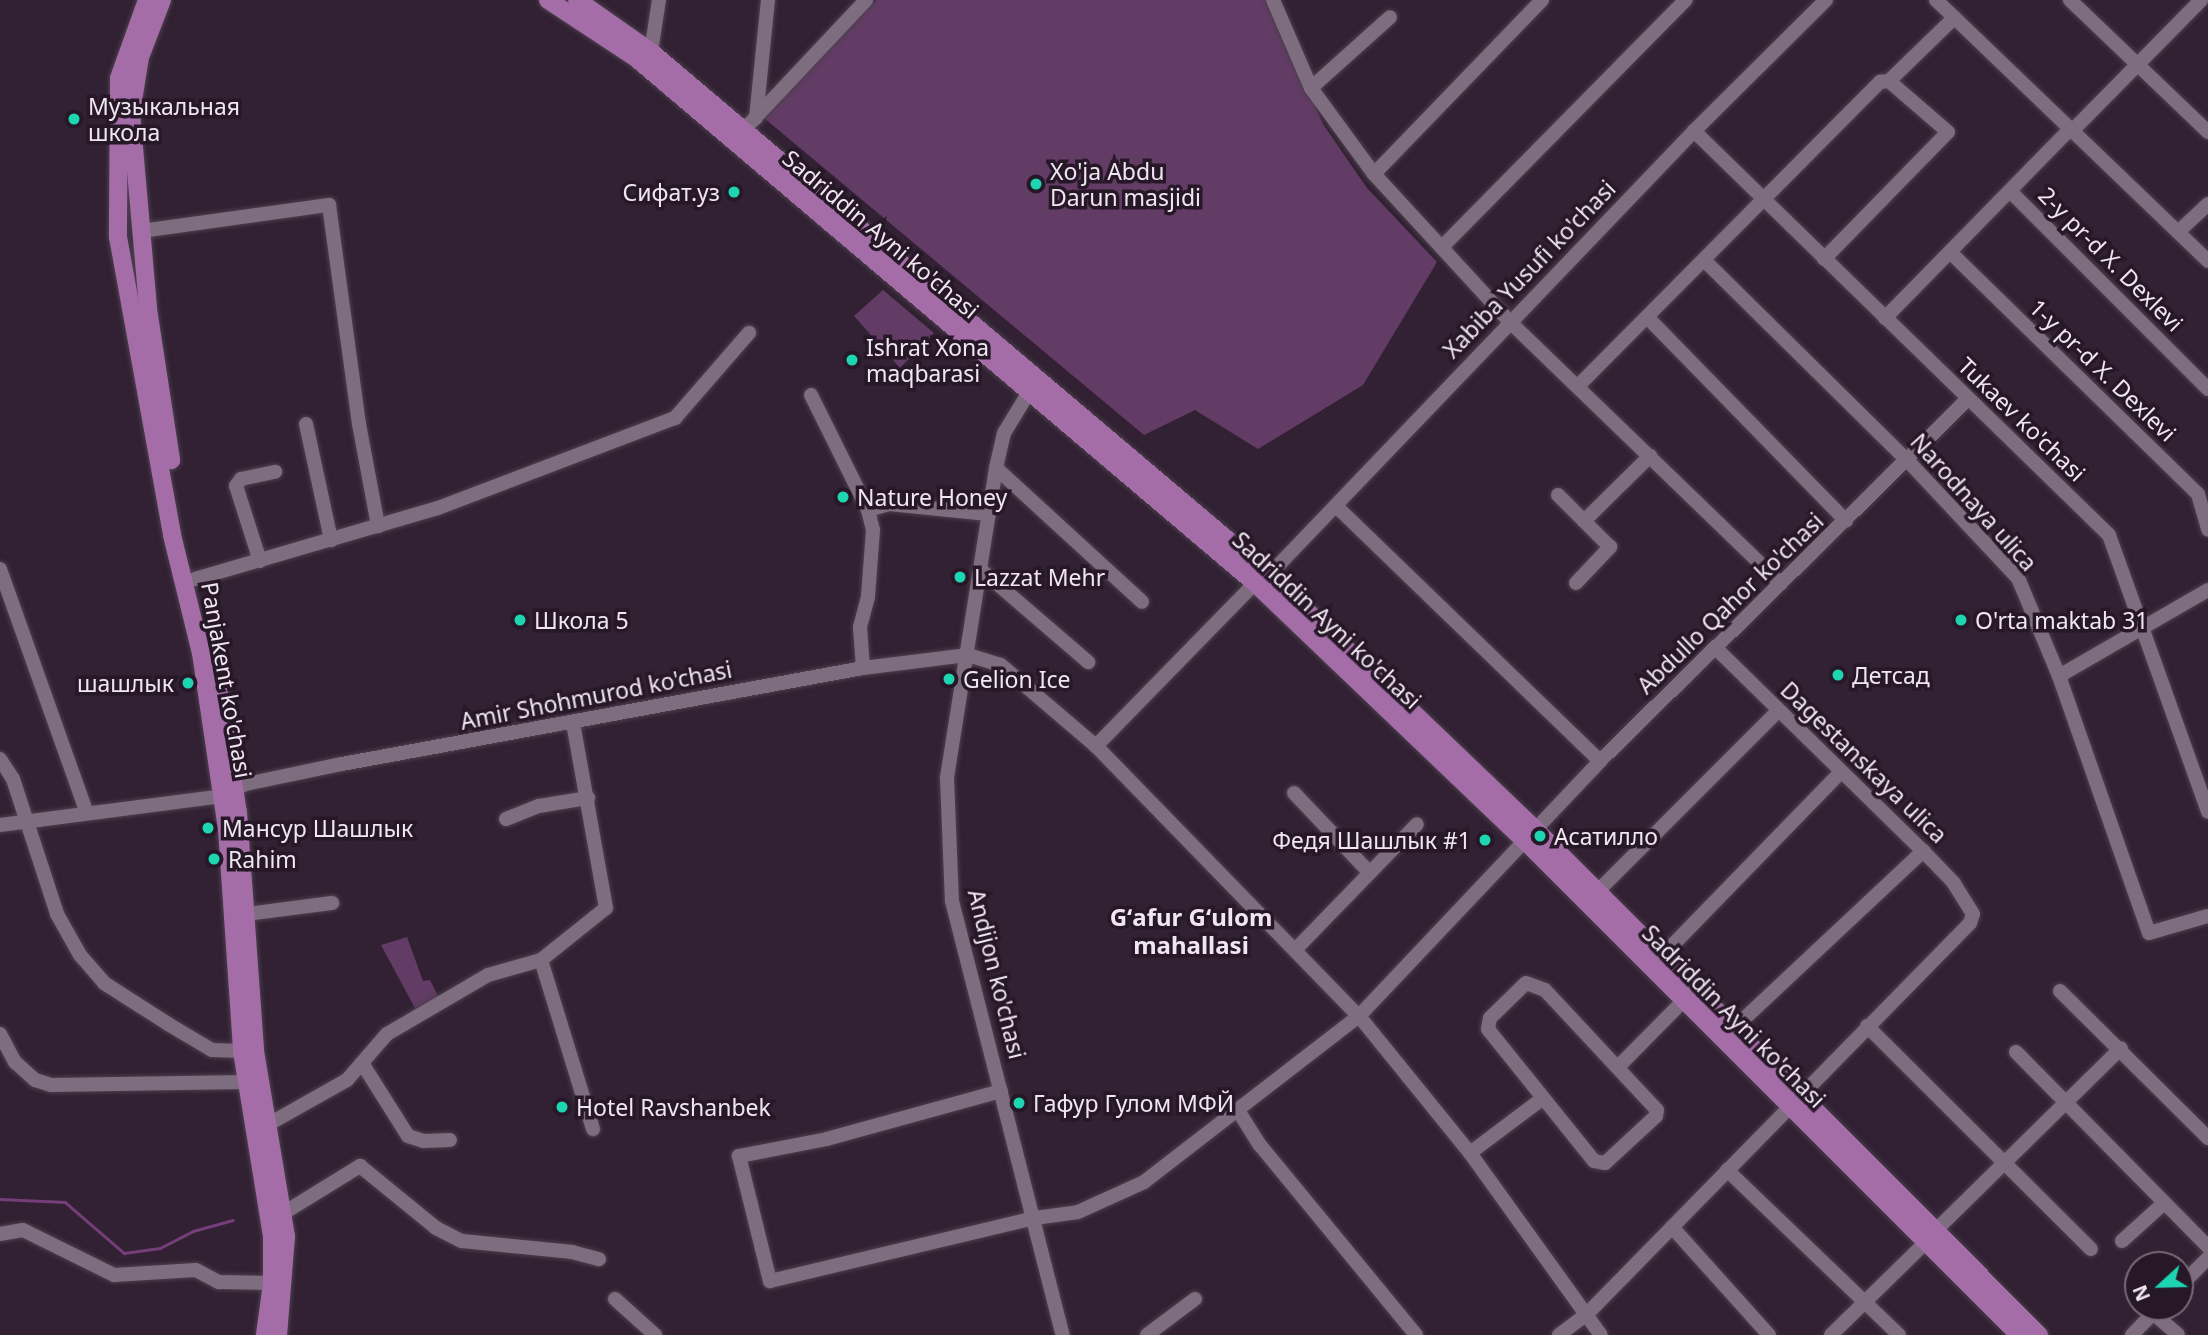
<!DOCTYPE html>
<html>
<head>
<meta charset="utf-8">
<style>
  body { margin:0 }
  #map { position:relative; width:2208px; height:1335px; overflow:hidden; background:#312132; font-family:"Noto Sans",sans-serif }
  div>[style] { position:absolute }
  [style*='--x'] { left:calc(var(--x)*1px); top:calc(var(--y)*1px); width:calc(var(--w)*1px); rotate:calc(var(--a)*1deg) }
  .green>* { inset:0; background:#633c66 }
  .stream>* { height:2.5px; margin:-1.25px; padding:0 1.25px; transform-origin:1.25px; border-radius:1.25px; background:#763d7b }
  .roads { filter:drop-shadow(0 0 2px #4c3f4d) drop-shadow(0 0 2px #4c3f4d) }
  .minor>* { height:14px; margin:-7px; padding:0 7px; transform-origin:7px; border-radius:7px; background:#7e6c7f }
  .major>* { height:18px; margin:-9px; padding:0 9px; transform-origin:9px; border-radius:9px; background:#a46da8 }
  .dots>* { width:19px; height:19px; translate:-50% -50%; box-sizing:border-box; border:4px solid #271828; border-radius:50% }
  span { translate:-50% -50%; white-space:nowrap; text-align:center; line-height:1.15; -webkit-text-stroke:7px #271828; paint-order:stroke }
  .poi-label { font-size:23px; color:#f0e6f1 }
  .left { translate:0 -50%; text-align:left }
  .right { translate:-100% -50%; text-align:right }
  .street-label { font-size:23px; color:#f0e6f1 }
  .neighbourhood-label { font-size:24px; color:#f0e6f1; font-weight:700 }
  .north { position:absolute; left:2124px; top:1251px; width:70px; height:70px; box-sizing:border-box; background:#271828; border:2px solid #776a78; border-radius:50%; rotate:248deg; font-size:19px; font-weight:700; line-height:28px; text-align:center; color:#f0e6f1 }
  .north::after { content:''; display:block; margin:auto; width:24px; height:32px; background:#1dd5b1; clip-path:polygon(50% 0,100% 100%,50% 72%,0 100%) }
</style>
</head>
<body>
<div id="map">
  <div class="green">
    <div style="clip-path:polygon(876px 0,1268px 0,1323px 124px,1367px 188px,1437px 262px,1363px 385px,1258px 449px,1195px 410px,1144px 435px,764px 118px)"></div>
    <div style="clip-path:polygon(883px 290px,934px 333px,900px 368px,854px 316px)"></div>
    <div style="clip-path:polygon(407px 937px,423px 981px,430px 980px,439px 998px,416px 1010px,381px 945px)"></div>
  </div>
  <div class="stream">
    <div style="--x:0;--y:1199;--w:65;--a:2.6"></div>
    <div style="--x:65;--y:1202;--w:78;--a:40.8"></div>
    <div style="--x:124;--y:1253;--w:36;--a:-8"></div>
    <div style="--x:160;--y:1248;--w:37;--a:-27"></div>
    <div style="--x:193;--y:1231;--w:41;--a:-15.4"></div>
  </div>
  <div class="roads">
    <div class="minor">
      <div style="--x:1273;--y:0;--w:96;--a:66.6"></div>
      <div style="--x:1311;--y:88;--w:107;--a:53.8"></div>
      <div style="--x:1374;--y:174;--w:200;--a:47.4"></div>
      <div style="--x:1509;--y:321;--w:378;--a:44"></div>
      <div style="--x:1936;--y:0;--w:377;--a:43.8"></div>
      <div style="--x:2070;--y:0;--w:191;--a:43.7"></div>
      <div style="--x:651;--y:52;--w:53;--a:-81.3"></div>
      <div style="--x:1311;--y:88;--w:106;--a:-41.9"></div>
      <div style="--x:756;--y:118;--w:119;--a:-84.2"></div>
      <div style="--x:1694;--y:131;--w:579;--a:44.23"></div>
      <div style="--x:2109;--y:535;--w:294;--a:70.3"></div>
      <div style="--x:2072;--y:131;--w:184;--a:-45.4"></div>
      <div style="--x:738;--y:136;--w:187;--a:-46.7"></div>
      <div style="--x:1374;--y:174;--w:242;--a:-46"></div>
      <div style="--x:2011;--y:192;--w:279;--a:45"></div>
      <div style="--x:141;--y:231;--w:190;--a:-7.9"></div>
      <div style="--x:329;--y:205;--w:221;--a:82.2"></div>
      <div style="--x:359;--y:424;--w:104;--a:79.4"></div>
      <div style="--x:2178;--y:232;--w:41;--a:-43"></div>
      <div style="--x:1442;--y:247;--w:347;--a:-45.4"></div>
      <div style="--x:1951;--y:253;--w:345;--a:44.3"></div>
      <div style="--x:2198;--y:494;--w:37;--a:74"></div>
      <div style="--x:1824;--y:259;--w:177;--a:-45.7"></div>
      <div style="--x:1948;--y:132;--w:78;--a:-139.2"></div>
      <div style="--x:1706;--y:262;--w:284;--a:44.6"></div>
      <div style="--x:1908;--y:461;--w:161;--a:46.8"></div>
      <div style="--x:2018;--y:578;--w:106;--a:67.3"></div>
      <div style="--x:2059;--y:676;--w:272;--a:70.7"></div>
      <div style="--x:2149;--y:933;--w:61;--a:-16.1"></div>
      <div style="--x:1885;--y:318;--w:264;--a:-45.6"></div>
      <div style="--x:1649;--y:319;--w:282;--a:45.7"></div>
      <div style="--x:1034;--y:384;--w:57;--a:121.5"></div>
      <div style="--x:1004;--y:433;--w:36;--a:103"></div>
      <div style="--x:996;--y:468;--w:314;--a:99"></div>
      <div style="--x:947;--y:778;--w:123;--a:87.7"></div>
      <div style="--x:952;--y:901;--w:448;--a:75.7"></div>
      <div style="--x:1578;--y:386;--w:429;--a:-45.2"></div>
      <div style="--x:1880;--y:82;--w:9;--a:-6"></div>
      <div style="--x:1889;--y:81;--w:91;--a:-44.1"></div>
      <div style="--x:811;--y:395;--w:128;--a:63.6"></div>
      <div style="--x:868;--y:510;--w:21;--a:76"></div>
      <div style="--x:873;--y:530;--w:67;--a:94.3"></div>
      <div style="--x:868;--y:597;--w:31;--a:105"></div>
      <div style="--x:860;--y:627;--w:41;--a:85.8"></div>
      <div style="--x:306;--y:424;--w:119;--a:77.8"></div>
      <div style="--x:996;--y:468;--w:198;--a:42.5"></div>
      <div style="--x:1558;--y:495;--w:37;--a:45"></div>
      <div style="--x:1336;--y:506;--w:367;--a:44"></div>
      <div style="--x:868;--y:510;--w:22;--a:-16"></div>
      <div style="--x:889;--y:504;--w:100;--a:5.8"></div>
      <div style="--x:260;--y:561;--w:79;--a:-107.7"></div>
      <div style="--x:236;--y:486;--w:9;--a:-54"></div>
      <div style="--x:241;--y:479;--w:35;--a:-12"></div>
      <div style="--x:0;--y:569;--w:259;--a:70.4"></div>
      <div style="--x:980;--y:569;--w:143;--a:40.7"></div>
      <div style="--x:1269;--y:575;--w:615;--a:-46.25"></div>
      <div style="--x:1694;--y:131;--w:186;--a:-44.8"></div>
      <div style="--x:195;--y:579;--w:253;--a:-16.3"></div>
      <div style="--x:438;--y:508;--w:254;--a:-20.8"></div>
      <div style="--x:675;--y:418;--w:113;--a:-49"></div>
      <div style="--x:1576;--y:583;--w:50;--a:-46.6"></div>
      <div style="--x:1610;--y:547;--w:37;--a:-135"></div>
      <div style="--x:1584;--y:521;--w:93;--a:-44.6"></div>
      <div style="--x:2059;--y:676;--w:172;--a:-30"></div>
      <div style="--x:1096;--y:746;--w:228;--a:-45.7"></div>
      <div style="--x:0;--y:759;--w:24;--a:57"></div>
      <div style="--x:13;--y:779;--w:142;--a:71.9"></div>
      <div style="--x:57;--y:914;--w:47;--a:60.7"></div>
      <div style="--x:80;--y:955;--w:37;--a:49"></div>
      <div style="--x:104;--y:983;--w:76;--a:32.6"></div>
      <div style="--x:168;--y:1024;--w:51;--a:30.6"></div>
      <div style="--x:212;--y:1050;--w:30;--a:2"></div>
      <div style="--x:1294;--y:793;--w:110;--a:46.5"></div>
      <div style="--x:506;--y:819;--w:35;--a:-22"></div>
      <div style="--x:539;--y:806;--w:50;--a:-9.3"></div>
      <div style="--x:0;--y:825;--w:224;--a:-7.4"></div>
      <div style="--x:222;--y:796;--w:27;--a:-27"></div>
      <div style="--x:246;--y:784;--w:98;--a:-11.8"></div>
      <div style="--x:342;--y:764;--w:530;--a:-10.44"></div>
      <div style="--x:863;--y:668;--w:106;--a:-7.1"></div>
      <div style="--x:968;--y:655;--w:34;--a:17"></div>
      <div style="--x:1001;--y:665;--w:125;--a:40.5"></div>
      <div style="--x:1096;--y:746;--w:377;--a:45.8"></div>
      <div style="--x:1359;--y:1016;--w:176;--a:51"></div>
      <div style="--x:1470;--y:1153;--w:224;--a:54.3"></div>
      <div style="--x:1596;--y:893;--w:257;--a:-45"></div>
      <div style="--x:247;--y:914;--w:86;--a:-7.4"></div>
      <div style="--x:1295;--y:950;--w:175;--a:-45.9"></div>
      <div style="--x:1662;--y:956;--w:255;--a:-45.8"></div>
      <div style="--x:541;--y:960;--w:177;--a:72.9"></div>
      <div style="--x:1526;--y:983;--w:20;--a:20"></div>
      <div style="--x:1545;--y:990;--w:164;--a:47"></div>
      <div style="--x:1657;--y:1110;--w:6;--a:99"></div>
      <div style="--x:1656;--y:1116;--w:69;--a:137.3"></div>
      <div style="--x:1605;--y:1163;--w:11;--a:-170"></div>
      <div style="--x:1594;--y:1161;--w:169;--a:-128.8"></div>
      <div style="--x:1488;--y:1029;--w:11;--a:-80"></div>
      <div style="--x:1490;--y:1018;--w:50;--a:-44.2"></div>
      <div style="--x:2060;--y:991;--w:209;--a:44.8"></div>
      <div style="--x:1867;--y:1026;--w:316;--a:44.9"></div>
      <div style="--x:1732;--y:1030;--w:262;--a:-43.1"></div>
      <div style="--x:0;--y:1034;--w:32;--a:62"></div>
      <div style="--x:15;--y:1062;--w:27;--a:42"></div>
      <div style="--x:35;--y:1080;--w:17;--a:17"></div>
      <div style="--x:51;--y:1085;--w:195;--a:-0.9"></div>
      <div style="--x:2016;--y:1052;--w:274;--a:45.4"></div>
      <div style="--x:362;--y:1063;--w:86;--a:57.8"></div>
      <div style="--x:408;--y:1136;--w:16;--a:18"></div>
      <div style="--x:423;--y:1141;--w:27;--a:-2"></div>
      <div style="--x:1618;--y:1067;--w:94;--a:-45.4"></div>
      <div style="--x:1001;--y:1091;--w:180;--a:164.6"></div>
      <div style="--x:827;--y:1139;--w:90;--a:169.1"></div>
      <div style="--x:739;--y:1156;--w:129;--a:76.1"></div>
      <div style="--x:770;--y:1281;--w:272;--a:-13.4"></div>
      <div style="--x:1035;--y:1218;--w:43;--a:-7.9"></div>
      <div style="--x:1078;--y:1212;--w:72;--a:-24.4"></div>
      <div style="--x:1144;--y:1182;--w:272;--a:-37.7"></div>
      <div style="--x:1359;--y:1016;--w:351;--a:-46.6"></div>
      <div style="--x:1600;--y:761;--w:516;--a:-44.53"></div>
      <div style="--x:1239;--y:1112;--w:39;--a:58"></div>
      <div style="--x:1260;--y:1145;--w:246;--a:50.6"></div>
      <div style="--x:267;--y:1125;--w:92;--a:-29.4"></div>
      <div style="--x:347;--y:1080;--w:61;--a:-49"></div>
      <div style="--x:387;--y:1034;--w:117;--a:-30.3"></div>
      <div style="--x:488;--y:975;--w:55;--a:-15.8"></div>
      <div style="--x:541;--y:960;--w:83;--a:-38.7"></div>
      <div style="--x:606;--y:908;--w:189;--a:-100.1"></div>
      <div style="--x:1470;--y:1153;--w:90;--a:-36.9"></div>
      <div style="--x:1727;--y:1170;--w:238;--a:43.8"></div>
      <div style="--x:282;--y:1214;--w:92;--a:-31.6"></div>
      <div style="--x:360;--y:1166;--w:98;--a:39.2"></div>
      <div style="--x:436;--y:1228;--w:29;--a:27"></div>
      <div style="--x:462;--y:1241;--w:111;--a:5.7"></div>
      <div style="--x:572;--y:1252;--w:28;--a:15"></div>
      <div style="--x:1672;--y:1227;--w:145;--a:48.1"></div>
      <div style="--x:1934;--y:1232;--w:262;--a:-44.5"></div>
      <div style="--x:0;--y:1234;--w:23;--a:-10"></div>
      <div style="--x:23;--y:1230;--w:102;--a:26.3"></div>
      <div style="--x:114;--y:1275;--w:82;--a:-3.5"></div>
      <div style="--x:196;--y:1270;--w:26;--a:28"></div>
      <div style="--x:219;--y:1282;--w:53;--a:1.1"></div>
      <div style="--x:2122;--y:1241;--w:57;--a:-42.1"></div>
      <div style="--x:2180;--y:1286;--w:40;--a:-45"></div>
      <div style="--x:615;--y:1299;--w:54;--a:42"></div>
      <div style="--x:2153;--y:1313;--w:33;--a:41"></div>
      <div style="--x:1147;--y:1335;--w:60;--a:-36.9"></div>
      <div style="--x:1559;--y:1335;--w:34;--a:-37"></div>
      <div style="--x:1586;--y:1315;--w:549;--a:-45.59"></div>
      <div style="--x:1970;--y:923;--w:9;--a:-72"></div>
      <div style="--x:1973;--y:914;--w:36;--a:-122"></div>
      <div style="--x:1954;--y:883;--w:45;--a:-134.1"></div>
      <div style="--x:1923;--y:851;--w:290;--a:-135.6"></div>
      <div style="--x:1831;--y:1335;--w:132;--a:-44.4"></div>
      <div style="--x:2132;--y:1335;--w:39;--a:-46"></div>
    </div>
    <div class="major">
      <div style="--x:147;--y:0;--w:83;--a:109.7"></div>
      <div style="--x:119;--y:78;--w:159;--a:90.4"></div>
      <div style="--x:118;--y:237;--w:303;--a:79.7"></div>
      <div style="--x:172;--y:535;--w:122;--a:76.2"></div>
      <div style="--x:201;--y:653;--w:178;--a:81.6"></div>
      <div style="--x:227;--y:829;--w:223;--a:86.1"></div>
      <div style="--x:242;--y:1051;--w:188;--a:80.8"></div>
      <div style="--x:272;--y:1237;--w:46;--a:90"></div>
      <div style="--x:272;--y:1283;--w:52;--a:97.7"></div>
      <div style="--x:162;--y:0;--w:61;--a:111.1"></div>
      <div style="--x:140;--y:57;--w:57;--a:99.1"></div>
      <div style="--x:131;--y:113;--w:197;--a:85"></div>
      <div style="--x:148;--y:309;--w:153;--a:81.3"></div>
      <div style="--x:548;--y:0;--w:105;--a:33.4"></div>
      <div style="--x:636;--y:58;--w:812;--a:40.3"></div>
      <div style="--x:1255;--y:583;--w:376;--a:43.7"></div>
      <div style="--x:1527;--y:843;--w:696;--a:45"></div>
      <div style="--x:577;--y:0;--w:90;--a:35.1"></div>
      <div style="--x:651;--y:52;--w:810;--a:40.24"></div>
      <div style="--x:1269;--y:575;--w:369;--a:43.7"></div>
      <div style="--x:1536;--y:830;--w:713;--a:45.11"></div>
      <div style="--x:213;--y:655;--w:159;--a:81"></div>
      <div style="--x:238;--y:812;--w:240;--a:85.9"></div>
      <div style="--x:255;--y:1051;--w:188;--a:80.5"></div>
      <div style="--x:286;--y:1236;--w:99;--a:94.6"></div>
    </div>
  </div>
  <div class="dots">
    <div style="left:74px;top:119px;background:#1dd5b1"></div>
    <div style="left:1036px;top:184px;background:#1dd5b1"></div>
    <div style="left:734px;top:192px;background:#1dd5b1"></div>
    <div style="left:852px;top:360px;background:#1dd5b1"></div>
    <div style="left:843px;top:497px;background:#1dd5b1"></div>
    <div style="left:960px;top:577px;background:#1dd5b1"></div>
    <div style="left:520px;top:620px;background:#1dd5b1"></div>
    <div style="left:1961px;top:620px;background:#1dd5b1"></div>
    <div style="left:1838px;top:675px;background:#1dd5b1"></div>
    <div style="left:949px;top:679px;background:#1dd5b1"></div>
    <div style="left:188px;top:683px;background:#1dd5b1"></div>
    <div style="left:208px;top:828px;background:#1dd5b1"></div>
    <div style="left:1540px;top:836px;background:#1dd5b1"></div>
    <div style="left:1485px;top:840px;background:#1dd5b1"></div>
    <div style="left:214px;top:859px;background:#1dd5b1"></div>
    <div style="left:1019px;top:1103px;background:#1dd5b1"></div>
    <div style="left:562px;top:1107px;background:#1dd5b1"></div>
  </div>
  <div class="poi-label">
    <span class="left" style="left:88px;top:119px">Музыкальная<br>школа</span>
    <span class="left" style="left:1050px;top:184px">Xo'ja Abdu<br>Darun masjidi</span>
    <span class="right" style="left:720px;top:192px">Сифат.уз</span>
    <span class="left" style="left:866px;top:360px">Ishrat Хоnа<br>mаqbаrasi</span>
    <span class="left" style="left:857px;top:497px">Nature Honey</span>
    <span class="left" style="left:974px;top:577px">Lazzat Mehr</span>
    <span class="left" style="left:534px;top:620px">Школа 5</span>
    <span class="left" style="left:1975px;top:620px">O'rta maktab 31</span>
    <span class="left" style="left:1852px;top:675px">Детсад</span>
    <span class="left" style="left:963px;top:679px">Gelion Ice</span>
    <span class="right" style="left:174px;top:683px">шашлык</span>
    <span class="left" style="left:222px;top:828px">Мансур Шашлык</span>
    <span class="left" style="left:1554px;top:836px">Асатилло</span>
    <span class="right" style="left:1471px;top:840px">Федя Шашлык #1</span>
    <span class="left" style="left:228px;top:859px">Rahim</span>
    <span class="left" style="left:1033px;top:1103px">Гафур Гулом МФЙ</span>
    <span class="left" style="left:576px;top:1107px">Hotel Ravshanbek</span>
  </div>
  <div class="street-label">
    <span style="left:881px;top:234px;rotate:40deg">Sadriddin Ayni ko'chasi</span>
    <span style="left:2111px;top:259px;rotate:45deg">2-y pr-d X. Dexlevi</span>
    <span style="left:1529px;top:269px;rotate:-46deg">Xabiba Yusufi ko'chasi</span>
    <span style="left:2103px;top:370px;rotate:44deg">1-y pr-d X. Dexlevi</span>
    <span style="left:2022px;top:419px;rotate:44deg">Tukaev ko'chasi</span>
    <span style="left:1974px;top:502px;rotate:48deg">Narodnaya ulica</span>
    <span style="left:1730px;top:603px;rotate:-44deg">Abdullo Qahor ko'chasi</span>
    <span style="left:1327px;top:620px;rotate:43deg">Sadriddin Ayni ko'chasi</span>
    <span style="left:227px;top:680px;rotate:80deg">Panjakent ko'chasi</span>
    <span style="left:596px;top:695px;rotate:-11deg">Amir Shohmurod ko'chasi</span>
    <span style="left:1864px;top:762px;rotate:44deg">Dagestanskaya ulica</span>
    <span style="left:997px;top:974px;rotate:76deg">Andijon ko'chasi</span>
    <span style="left:1734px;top:1016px;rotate:45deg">Sadriddin Ayni ko'chasi</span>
  </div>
  <div class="neighbourhood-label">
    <span style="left:1191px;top:931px">Gʻafur Gʻulom<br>mahallasi</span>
  </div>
  <div class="north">N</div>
</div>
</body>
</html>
